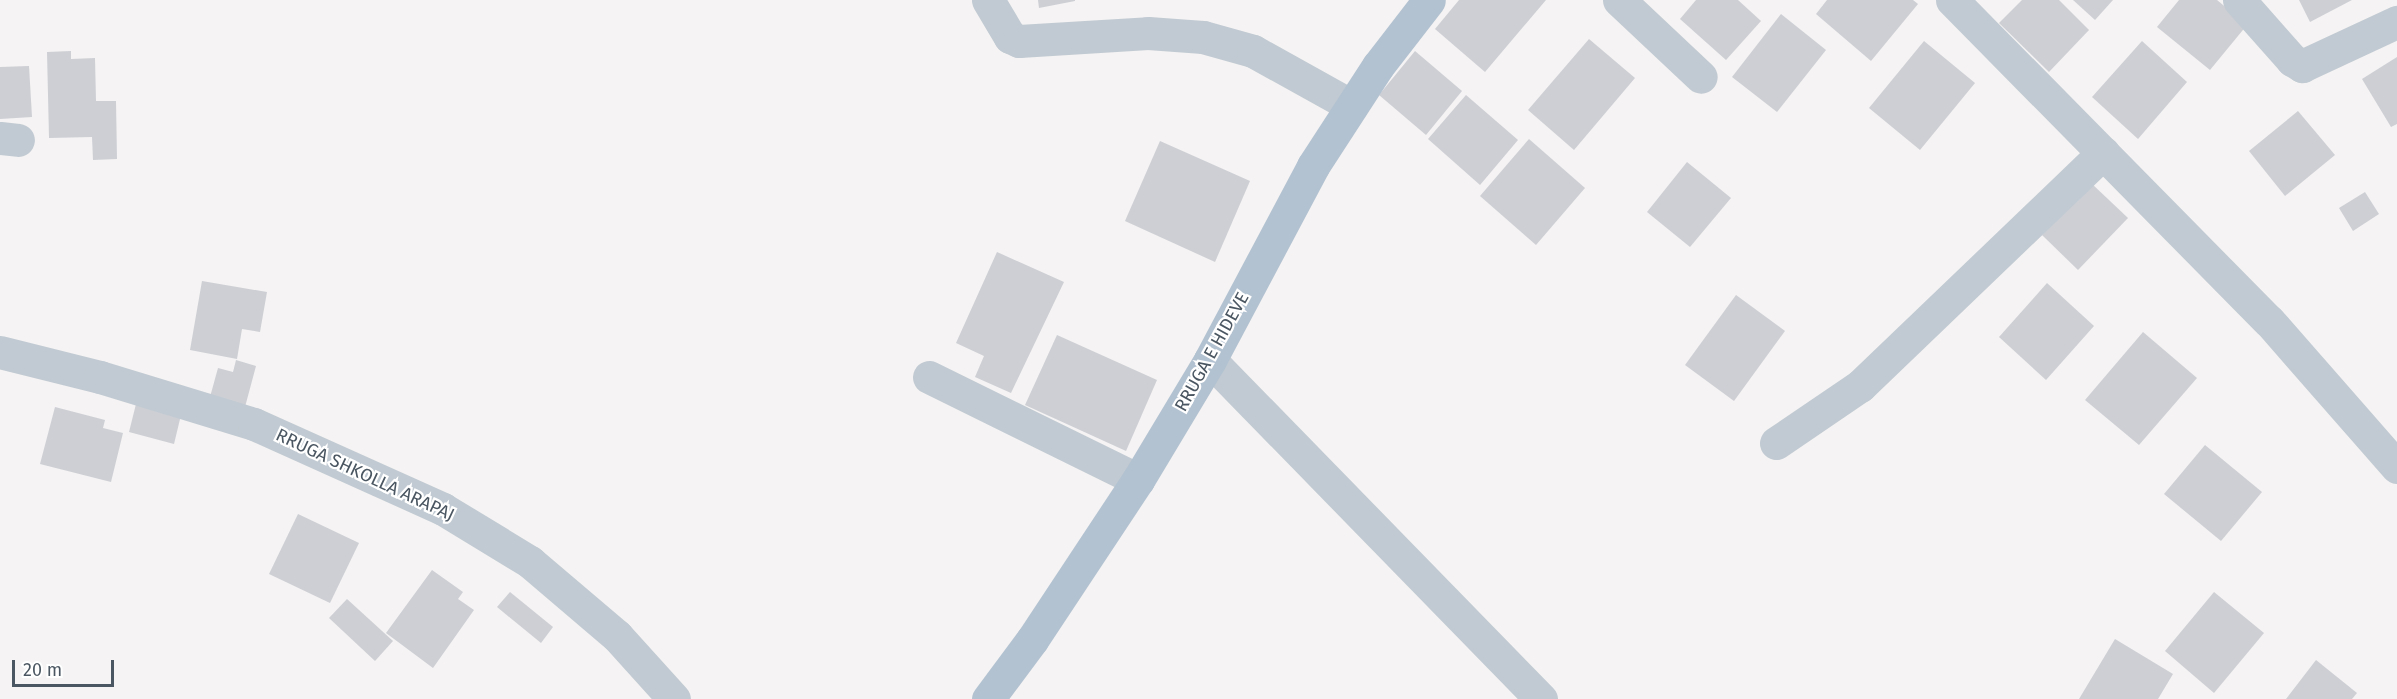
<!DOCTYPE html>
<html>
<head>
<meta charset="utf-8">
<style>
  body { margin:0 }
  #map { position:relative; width:2397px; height:699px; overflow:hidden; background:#f5f3f3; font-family:"Fira Sans",sans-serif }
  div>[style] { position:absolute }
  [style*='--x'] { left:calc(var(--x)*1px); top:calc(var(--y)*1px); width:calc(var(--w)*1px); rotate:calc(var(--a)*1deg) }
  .building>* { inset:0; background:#cdcfd5 }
  .minor>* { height:33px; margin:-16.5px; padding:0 16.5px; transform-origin:16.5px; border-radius:16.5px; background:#c1cad2 }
  .major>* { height:33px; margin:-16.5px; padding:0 16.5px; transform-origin:16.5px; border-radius:16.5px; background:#b3c2d1 }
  span { translate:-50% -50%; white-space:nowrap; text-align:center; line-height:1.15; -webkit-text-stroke:4.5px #fff; paint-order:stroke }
  .street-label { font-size:18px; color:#4a5661 }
  .scale { position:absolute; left:12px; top:660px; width:102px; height:27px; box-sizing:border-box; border:3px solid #4a5661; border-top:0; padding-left:8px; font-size:18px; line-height:21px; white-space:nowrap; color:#4a5661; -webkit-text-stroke:4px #fff; paint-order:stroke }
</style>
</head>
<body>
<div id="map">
  <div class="building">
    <div style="clip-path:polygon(1038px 0,1075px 0,1075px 1px,1039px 8px)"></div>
    <div style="clip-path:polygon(1459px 0,1546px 0,1485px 72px,1435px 29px)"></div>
    <div style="clip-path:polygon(1696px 0,1738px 0,1761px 21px,1726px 60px,1680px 19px)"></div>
    <div style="clip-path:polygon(1827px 0,1913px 0,1918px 4px,1871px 61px,1816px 14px)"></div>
    <div style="clip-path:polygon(2022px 0,2059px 0,2089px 30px,2049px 72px,1999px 23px)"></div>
    <div style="clip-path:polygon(2073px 0,2113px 0,2095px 20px)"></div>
    <div style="clip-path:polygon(2179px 0,2217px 0,2247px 25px,2210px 70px,2157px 27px)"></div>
    <div style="clip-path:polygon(2299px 0,2352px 0,2310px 22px)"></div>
    <div style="clip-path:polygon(1781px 14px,1826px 50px,1777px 112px,1732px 77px)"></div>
    <div style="clip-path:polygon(1589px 39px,1635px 78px,1574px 150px,1528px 110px)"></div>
    <div style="clip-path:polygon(1924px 41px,1975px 83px,1920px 150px,1869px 108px)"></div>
    <div style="clip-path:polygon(2142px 41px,2187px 82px,2138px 139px,2092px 97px)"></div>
    <div style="clip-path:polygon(71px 51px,71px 59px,95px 58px,96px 101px,116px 101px,117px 159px,93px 160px,92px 137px,49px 138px,47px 52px)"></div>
    <div style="clip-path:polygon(1415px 51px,1462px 91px,1426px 135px,1379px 95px)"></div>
    <div style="clip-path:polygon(2397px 57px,2397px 124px,2391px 127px,2362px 79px)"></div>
    <div style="clip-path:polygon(29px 66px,32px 117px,0 119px,0 67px)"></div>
    <div style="clip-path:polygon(1466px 95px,1518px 140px,1480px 185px,1428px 139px)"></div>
    <div style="clip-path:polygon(2298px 111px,2335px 155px,2285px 196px,2249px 151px)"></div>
    <div style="clip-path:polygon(1529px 139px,1585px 188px,1536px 245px,1480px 196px)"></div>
    <div style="clip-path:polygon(1160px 141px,1250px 181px,1215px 262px,1125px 221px)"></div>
    <div style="clip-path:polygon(1687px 162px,1731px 198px,1690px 247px,1647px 212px)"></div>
    <div style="clip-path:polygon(2091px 183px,2128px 218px,2078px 270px,2042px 235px)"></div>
    <div style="clip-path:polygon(2365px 192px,2379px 214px,2353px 231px,2339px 208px)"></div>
    <div style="clip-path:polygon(997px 252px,1064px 282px,1011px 393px,975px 377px,984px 356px,956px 343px)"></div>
    <div style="clip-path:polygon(202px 281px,267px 292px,260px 332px,242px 329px,237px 359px,190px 350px)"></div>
    <div style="clip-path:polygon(2047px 283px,2094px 326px,2046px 380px,1999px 337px)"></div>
    <div style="clip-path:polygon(1736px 295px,1785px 331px,1734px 401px,1685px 365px)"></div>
    <div style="clip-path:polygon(2143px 332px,2197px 378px,2139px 445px,2085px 400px)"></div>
    <div style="clip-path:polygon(1057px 335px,1157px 380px,1126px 451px,1025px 405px)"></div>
    <div style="clip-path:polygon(236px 360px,256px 366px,245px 407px,210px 397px,218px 368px,233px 372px)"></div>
    <div style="clip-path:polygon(136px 404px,181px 415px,174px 444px,129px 432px)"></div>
    <div style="clip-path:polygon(55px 407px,105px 420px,103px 428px,123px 433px,111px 482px,40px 464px)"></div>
    <div style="clip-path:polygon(2205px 445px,2262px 492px,2221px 541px,2164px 494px)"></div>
    <div style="clip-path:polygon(298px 514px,359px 543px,330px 603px,269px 574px)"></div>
    <div style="clip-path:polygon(432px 570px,463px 592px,458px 599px,474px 610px,433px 668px,386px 633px)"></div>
    <div style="clip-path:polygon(510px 592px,553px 627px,541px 643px,497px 607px)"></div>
    <div style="clip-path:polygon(2214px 592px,2264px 633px,2214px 693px,2165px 651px)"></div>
    <div style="clip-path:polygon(347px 599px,393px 641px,375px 661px,329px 618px)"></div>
    <div style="clip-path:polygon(2115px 639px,2173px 674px,2158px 699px,2079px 699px)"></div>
    <div style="clip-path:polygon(2316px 660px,2357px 693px,2352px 699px,2286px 699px)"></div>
  </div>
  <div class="minor">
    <div style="--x:988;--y:0;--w:43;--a:59.3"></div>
    <div style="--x:1010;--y:37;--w:10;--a:24"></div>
    <div style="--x:1019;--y:41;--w:129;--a:-3.5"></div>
    <div style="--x:1148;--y:33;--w:55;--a:4.2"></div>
    <div style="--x:1203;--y:37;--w:52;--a:15.6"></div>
    <div style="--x:1253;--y:51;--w:113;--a:29.1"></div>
    <div style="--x:1619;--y:0;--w:112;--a:43.2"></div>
    <div style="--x:1952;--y:0;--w:451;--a:45.4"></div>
    <div style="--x:2269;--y:321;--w:194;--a:48.8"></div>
    <div style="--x:2239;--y:0;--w:80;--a:48.5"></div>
    <div style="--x:2292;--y:60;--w:12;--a:31"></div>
    <div style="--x:2302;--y:66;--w:105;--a:-24.9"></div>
    <div style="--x:0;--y:138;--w:18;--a:6"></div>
    <div style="--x:0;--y:352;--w:103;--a:14"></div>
    <div style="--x:100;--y:377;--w:161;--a:17"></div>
    <div style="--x:254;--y:424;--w:207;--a:24.2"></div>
    <div style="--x:443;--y:509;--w:102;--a:31.3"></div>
    <div style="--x:530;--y:562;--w:114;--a:40.4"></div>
    <div style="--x:617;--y:636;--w:85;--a:47.9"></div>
    <div style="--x:1210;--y:360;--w:474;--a:45.7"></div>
    <div style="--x:929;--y:377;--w:233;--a:26.2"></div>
    <div style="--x:1776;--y:443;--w:102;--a:-34.2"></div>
    <div style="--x:1860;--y:386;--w:337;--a:-43.8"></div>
  </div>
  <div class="major">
    <div style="--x:988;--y:699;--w:74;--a:-53.3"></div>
    <div style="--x:1032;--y:640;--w:192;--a:-56.5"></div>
    <div style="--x:1138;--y:480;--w:140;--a:-59"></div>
    <div style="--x:1210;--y:360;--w:220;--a:-62"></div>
    <div style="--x:1313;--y:166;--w:119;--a:-57"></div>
    <div style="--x:1378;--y:66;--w:83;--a:-52.3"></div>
  </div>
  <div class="street-label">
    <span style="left:1212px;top:352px;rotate:-61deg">RRUGA E HIDEVE</span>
    <span style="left:365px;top:475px;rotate:25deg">RRUGA SHKOLLA ARAPAJ</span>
  </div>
  <div class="scale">20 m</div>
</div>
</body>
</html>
